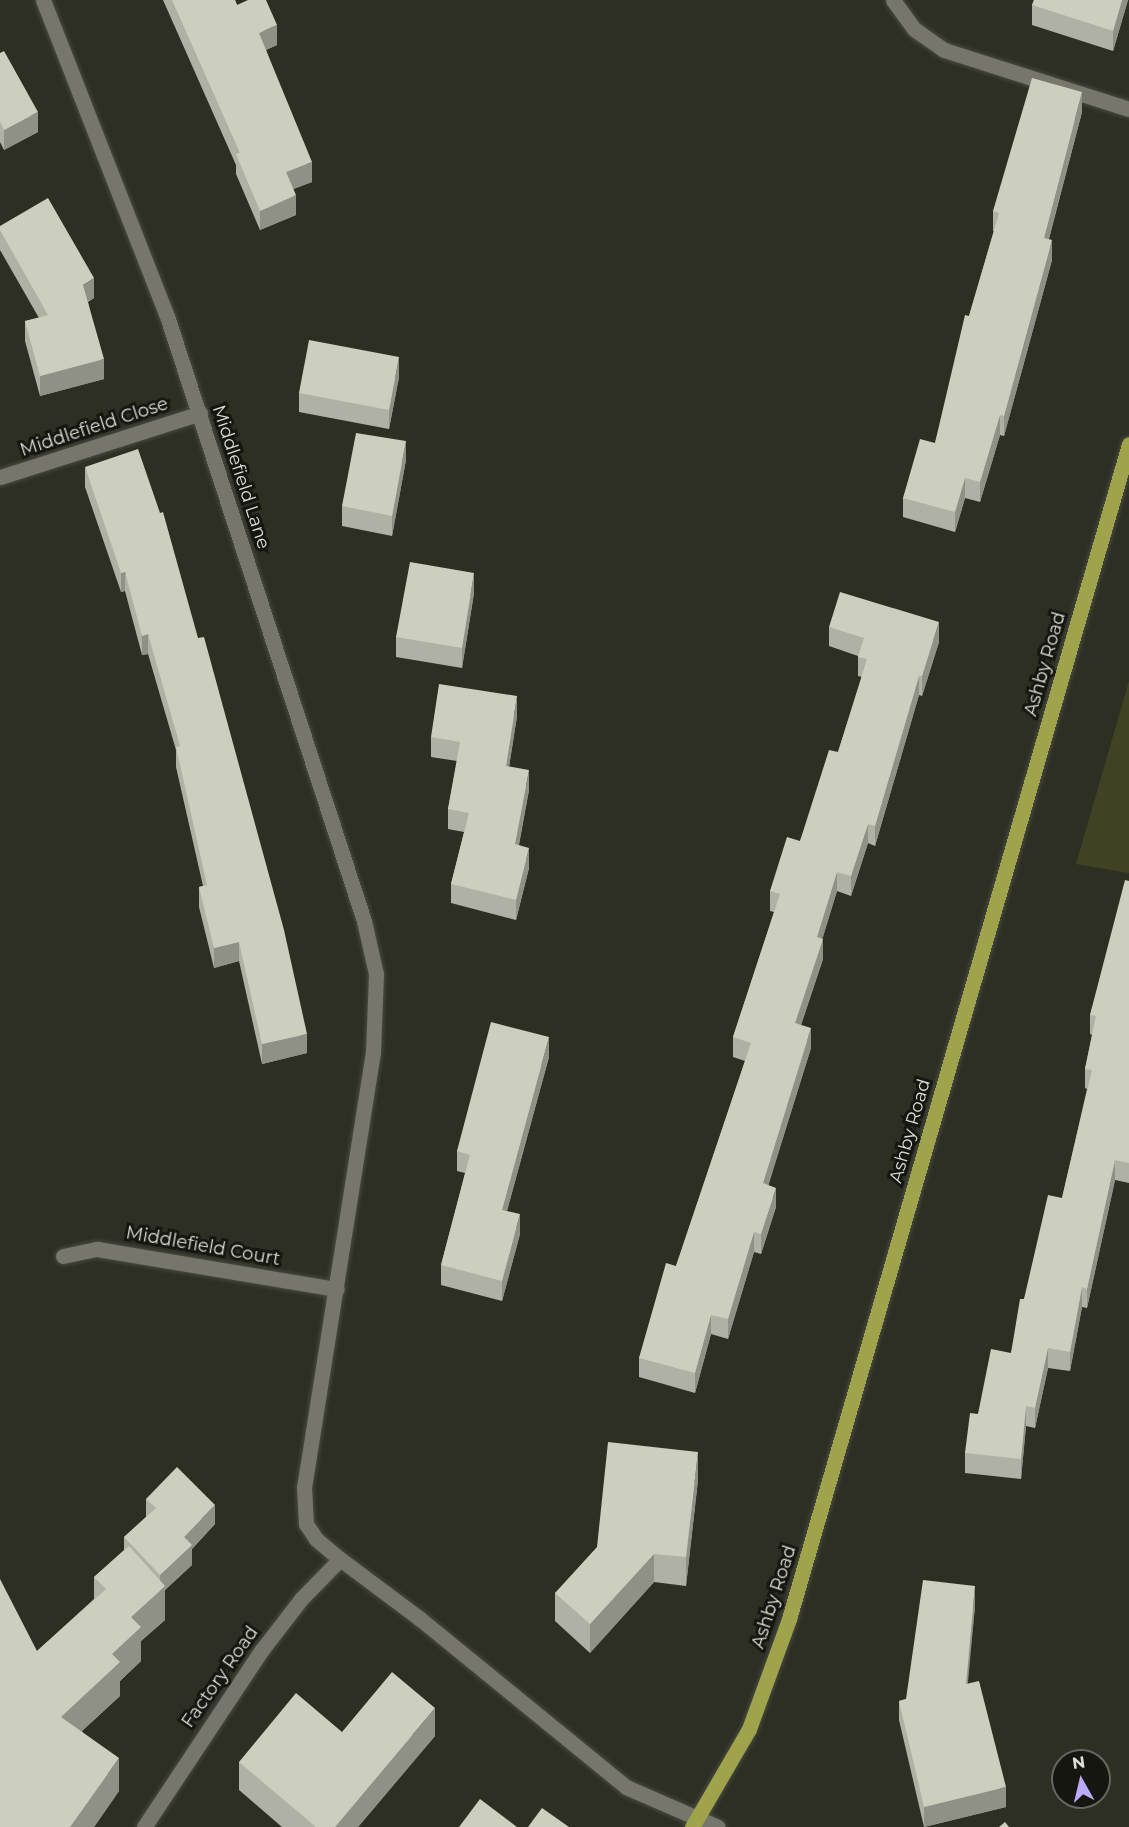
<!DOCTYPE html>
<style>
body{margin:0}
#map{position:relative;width:1129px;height:1827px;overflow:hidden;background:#2d2f23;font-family:Montserrat,sans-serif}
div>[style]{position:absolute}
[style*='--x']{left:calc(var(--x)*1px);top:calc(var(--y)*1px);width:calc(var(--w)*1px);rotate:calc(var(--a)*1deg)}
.green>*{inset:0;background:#404323}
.roads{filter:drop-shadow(0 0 2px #4a4b41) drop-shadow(0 0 2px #4a4b41)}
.minor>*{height:15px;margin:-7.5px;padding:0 7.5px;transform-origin:7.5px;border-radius:7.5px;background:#76776a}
.major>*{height:15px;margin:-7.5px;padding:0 7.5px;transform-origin:7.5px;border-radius:7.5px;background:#9ea34c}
.wall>*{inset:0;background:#afb1a4}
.shaded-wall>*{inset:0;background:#8f9086}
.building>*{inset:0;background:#cccebf}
span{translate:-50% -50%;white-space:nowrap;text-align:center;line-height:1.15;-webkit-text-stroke:6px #161611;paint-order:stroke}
.street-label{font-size:18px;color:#dedfd7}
.north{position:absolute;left:1051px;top:1749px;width:60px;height:60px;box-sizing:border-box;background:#161611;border:2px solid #666660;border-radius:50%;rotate:352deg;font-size:16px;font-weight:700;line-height:24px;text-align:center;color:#dedfd7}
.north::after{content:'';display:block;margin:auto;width:21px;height:27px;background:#baaaf7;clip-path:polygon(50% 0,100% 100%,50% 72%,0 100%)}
</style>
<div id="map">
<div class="green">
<div style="clip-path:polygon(1129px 681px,1129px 873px,1076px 864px)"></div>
</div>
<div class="roads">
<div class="minor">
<div style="--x:43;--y:0;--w:339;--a:68.6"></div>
<div style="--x:167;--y:316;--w:636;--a:71.96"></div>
<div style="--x:364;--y:921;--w:54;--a:77.2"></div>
<div style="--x:376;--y:974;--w:78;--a:92.2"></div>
<div style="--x:373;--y:1052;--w:440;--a:99"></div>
<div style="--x:304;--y:1487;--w:37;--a:87"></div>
<div style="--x:306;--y:1524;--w:18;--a:56"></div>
<div style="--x:316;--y:1539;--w:31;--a:40"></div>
<div style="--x:340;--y:1559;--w:99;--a:36.8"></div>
<div style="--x:419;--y:1618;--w:267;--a:39.2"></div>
<div style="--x:626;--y:1787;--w:100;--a:23.5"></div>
<div style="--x:893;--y:0;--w:36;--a:54"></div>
<div style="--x:914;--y:29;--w:37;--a:35"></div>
<div style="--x:944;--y:50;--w:194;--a:17.7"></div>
<div style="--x:0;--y:477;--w:210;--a:-17.7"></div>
<div style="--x:63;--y:1256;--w:35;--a:-12"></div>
<div style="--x:97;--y:1249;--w:243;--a:9.5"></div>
<div style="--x:144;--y:1827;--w:211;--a:-56.4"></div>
<div style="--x:261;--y:1651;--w:66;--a:-52.4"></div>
<div style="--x:301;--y:1599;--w:56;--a:-45.7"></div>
</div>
<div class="major">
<div style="--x:692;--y:1827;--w:113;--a:-59.8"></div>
<div style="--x:749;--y:1729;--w:117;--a:-70"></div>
<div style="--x:789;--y:1619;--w:1223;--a:-73.86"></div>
</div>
</div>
<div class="wall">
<div style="clip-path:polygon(163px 0,235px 0,237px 5px,277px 45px,266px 50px,312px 182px,293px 189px,296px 215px,260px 230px,236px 174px,236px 165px)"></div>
<div style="clip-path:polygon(1034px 0,1128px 0,1113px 51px,1032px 25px,1032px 5px)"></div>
<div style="clip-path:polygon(0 53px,38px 132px,4px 150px,0 142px)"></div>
<div style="clip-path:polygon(1082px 112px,1049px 239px,1052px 260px,1004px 436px,1000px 435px,980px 502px,965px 498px,955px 532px,903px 517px,903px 498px,935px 443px,969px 316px,994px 231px,993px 231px,993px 211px)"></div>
<div style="clip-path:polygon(0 226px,94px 298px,88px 302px,104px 379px,40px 396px,25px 341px,25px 321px,39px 318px,0 250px)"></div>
<div style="clip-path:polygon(399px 377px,389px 429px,299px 412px,299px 393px)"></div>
<div style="clip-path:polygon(406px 460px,392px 536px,342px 526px,342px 506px)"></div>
<div style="clip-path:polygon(85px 467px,307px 1053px,262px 1064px,239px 961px,214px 968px,199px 907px,199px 887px,203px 886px,176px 767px,176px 750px,148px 654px,142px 655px,125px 591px,121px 592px,85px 487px)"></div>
<div style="clip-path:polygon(474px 593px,462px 668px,396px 657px,396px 637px)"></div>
<div style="clip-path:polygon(829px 627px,939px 642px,922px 696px,919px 695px,875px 846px,868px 843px,851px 896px,837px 891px,822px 939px,823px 959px,801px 1025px,811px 1048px,768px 1185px,776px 1207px,761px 1254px,754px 1252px,728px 1339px,711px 1334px,695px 1393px,639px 1377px,639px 1358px,676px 1266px,745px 1061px,733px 1057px,733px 1037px,774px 912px,770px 911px,770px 891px,800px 841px,838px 752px,862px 677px,858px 676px,858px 656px,829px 646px)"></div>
<div style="clip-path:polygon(517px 716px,509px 767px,529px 790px,519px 845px,529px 868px,516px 920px,451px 903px,451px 884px,464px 832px,448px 829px,448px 809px,457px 761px,431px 757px,431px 737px)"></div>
<div style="clip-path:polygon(1129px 881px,1129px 1183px,1115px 1180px,1087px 1308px,1082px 1307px,1070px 1371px,1048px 1368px,1035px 1428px,1026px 1426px,1021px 1479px,965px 1473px,965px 1453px,978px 1414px,1011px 1353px,1024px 1299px,1062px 1198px,1087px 1089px,1085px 1088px,1085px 1069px,1092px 1035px,1090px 1034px,1090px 1015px)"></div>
<div style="clip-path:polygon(549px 1057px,507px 1211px,520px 1234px,502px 1301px,441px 1285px,441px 1265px,465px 1173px,457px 1171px,457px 1151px)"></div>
<div style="clip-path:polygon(698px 1480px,686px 1586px,654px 1582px,590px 1653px,555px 1621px,555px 1593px)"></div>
<div style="clip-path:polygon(146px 1499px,215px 1524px,192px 1549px,192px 1565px,165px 1590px,165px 1620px,141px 1641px,141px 1661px,120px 1681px,120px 1696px,82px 1731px,119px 1791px,94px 1827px,0 1827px,37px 1651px,94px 1599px,94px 1577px,124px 1550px,124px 1537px,146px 1517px)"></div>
<div style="clip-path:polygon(975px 1606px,967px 1684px,1006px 1807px,924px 1827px,899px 1720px,899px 1701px,906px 1699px)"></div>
<div style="clip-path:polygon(342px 1732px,435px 1736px,358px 1827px,282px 1827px,239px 1790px,239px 1762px)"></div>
</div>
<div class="shaded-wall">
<div style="clip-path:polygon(1122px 0,1128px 0,1113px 51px,1113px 31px)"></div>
<div style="clip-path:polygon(277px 25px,277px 45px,259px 53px,259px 33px)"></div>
<div style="clip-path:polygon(1082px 92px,1082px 112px,1044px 257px,1044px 238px)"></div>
<div style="clip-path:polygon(38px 112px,38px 132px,4px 150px,4px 130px)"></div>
<div style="clip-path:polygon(312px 162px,312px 182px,286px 192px,286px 172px)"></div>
<div style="clip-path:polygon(296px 195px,296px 215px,260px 230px,260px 211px)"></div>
<div style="clip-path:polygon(1052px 240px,1052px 260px,1004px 436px,1004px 416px)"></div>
<div style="clip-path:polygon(94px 278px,94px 298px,83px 304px,83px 285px)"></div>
<div style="clip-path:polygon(399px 357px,399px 377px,389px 429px,389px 410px)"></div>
<div style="clip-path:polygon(104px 359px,104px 379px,40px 396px,40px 376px)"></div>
<div style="clip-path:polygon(1000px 415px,1000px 435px,980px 502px,980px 482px)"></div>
<div style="clip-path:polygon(406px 441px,406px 460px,392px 536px,392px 516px)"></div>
<div style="clip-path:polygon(965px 478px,965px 498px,955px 532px,955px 512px)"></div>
<div style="clip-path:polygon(125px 572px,125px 591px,121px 592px,121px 573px)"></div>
<div style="clip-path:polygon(474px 573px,474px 593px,462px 668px,462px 648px)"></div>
<div style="clip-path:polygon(939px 622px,939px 642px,922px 696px,922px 676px)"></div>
<div style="clip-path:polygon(148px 634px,148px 654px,142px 655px,142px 636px)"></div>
<div style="clip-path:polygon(919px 676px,919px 695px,875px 846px,875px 826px)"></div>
<div style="clip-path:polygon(517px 696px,517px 716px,506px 786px,506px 766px)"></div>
<div style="clip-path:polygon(529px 770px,529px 790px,515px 864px,515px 844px)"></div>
<div style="clip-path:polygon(868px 824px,868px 843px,851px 896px,851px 876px)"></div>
<div style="clip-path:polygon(529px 848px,529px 868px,516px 920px,516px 900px)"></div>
<div style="clip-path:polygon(837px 872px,837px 891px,817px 957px,817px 937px)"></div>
<div style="clip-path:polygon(823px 939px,823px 959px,795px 1043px,795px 1023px)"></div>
<div style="clip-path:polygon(239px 942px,239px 961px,214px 968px,214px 948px)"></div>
<div style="clip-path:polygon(811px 1028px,811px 1048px,763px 1203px,763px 1183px)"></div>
<div style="clip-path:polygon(307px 1034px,307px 1053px,262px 1064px,262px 1044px)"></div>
<div style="clip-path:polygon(549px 1037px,549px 1057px,502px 1229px,502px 1210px)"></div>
<div style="clip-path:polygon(1115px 1160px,1115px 1180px,1087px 1308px,1087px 1289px)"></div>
<div style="clip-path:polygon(776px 1188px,776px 1207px,761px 1254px,761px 1234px)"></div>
<div style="clip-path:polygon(520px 1214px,520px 1234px,502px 1301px,502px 1281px)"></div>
<div style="clip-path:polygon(754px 1232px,754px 1252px,728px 1339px,728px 1319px)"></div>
<div style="clip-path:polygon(1082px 1287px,1082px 1307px,1070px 1371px,1070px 1352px)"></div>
<div style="clip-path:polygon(711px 1315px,711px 1334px,695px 1393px,695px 1373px)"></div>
<div style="clip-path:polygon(1048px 1348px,1048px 1368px,1035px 1428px,1035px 1408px)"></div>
<div style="clip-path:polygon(1026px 1406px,1026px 1426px,1021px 1479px,1021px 1459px)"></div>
<div style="clip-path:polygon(698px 1452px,698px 1480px,686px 1586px,686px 1557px)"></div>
<div style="clip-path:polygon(215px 1505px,215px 1524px,192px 1549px,192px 1565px,165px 1590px,165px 1620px,141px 1641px,141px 1661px,120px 1681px,120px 1696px,61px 1750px,61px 1717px,112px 1654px,131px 1617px,160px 1591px,160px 1575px,184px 1537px)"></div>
<div style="clip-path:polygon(654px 1554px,654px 1582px,590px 1653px,590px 1624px)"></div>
<div style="clip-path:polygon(975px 1586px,975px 1606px,966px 1704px,966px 1684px)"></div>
<div style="clip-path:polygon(435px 1708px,435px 1736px,358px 1827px,335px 1827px)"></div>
<div style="clip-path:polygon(119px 1758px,119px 1791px,94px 1827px,70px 1827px)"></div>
<div style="clip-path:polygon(1006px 1787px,1006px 1807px,924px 1827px,924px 1807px)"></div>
</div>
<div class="building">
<div style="clip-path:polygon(172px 0,235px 0,237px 5px,248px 0,266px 0,277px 25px,259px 33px,312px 162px,286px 172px,296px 195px,260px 211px,236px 154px,240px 153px)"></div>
<div style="clip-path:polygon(1034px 0,1122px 0,1113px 31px,1032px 5px)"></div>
<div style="clip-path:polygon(4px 51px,38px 112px,4px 130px,0 122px,0 53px)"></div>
<div style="clip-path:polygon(1032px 78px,1082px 92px,1044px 238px,1052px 240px,1004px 416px,1000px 415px,980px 482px,965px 478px,955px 512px,903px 498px,920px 439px,935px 443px,965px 315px,969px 316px,999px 213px,993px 211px)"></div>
<div style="clip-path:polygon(48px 198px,94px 278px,83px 285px,104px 359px,40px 376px,25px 321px,48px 315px,0 230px,0 226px)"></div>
<div style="clip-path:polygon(309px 340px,399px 357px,389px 410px,299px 393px)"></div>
<div style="clip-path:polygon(356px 433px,406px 441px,392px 516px,342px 506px)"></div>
<div style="clip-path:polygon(138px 449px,160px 513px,163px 512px,198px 638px,204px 637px,284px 930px,307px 1034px,262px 1044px,239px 942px,214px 948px,199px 887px,207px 885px,176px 747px,180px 746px,148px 634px,142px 636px,125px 572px,121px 573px,85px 467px)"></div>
<div style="clip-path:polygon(410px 562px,474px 573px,462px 648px,396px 637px)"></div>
<div style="clip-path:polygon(840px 592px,939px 622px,922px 676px,919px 676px,875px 826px,868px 824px,851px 876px,837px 872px,817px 937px,823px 939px,795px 1023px,811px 1028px,763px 1183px,776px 1188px,761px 1234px,754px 1232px,728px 1319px,711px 1315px,695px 1373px,639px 1358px,666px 1263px,676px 1266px,751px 1043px,733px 1037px,780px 894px,770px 891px,787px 837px,800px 841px,829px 750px,838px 752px,867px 659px,858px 657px,864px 638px,829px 627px)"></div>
<div style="clip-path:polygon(439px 684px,517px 696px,506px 766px,529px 770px,515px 844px,529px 848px,516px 900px,451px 884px,469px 813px,448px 809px,460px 742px,431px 737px)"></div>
<div style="clip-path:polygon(1125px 880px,1129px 881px,1129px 1163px,1115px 1160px,1087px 1289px,1082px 1287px,1070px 1352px,1048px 1348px,1035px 1408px,1026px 1406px,1021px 1459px,965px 1453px,970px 1413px,978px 1414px,991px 1349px,1011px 1353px,1020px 1299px,1024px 1299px,1048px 1195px,1062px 1198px,1092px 1070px,1085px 1069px,1096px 1016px,1090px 1015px)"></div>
<div style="clip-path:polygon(491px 1022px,549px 1037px,502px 1210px,520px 1214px,502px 1281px,441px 1265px,470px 1155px,457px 1151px)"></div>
<div style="clip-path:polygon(608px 1442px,698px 1452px,686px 1557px,654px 1554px,590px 1624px,555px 1593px,597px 1547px)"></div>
<div style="clip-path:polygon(177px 1467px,215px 1505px,184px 1537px,192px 1545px,160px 1575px,124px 1537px,156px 1508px,146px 1499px)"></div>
<div style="clip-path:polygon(129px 1546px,165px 1586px,131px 1617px,141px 1627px,112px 1654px,120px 1662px,61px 1717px,119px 1758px,70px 1827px,0 1827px,0 1579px,37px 1651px,106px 1589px,94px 1577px)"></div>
<div style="clip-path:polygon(923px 1580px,975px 1586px,966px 1684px,979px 1681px,1006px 1787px,924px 1807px,899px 1701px,906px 1699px)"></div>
<div style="clip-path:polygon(392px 1672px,435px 1708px,335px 1827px,316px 1827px,239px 1762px,296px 1693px,342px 1732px)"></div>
<div style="clip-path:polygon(480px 1799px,517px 1827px,459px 1827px)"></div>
<div style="clip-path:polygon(542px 1808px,569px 1827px,528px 1827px)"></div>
<div style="clip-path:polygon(1005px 1822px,1009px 1827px,999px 1827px)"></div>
</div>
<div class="street-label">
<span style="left:94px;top:427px;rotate:-18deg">Middlefield Close</span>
<span style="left:241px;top:477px;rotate:72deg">Middlefield Lane</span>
<span style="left:1045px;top:664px;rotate:-74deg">Ashby Road</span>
<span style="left:910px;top:1131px;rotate:-74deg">Ashby Road</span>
<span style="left:203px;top:1246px;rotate:10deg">Middlefield Court</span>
<span style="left:774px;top:1597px;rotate:-72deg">Ashby Road</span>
<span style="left:220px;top:1677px;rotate:-55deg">Factory Road</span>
</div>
<div class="north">N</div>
</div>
